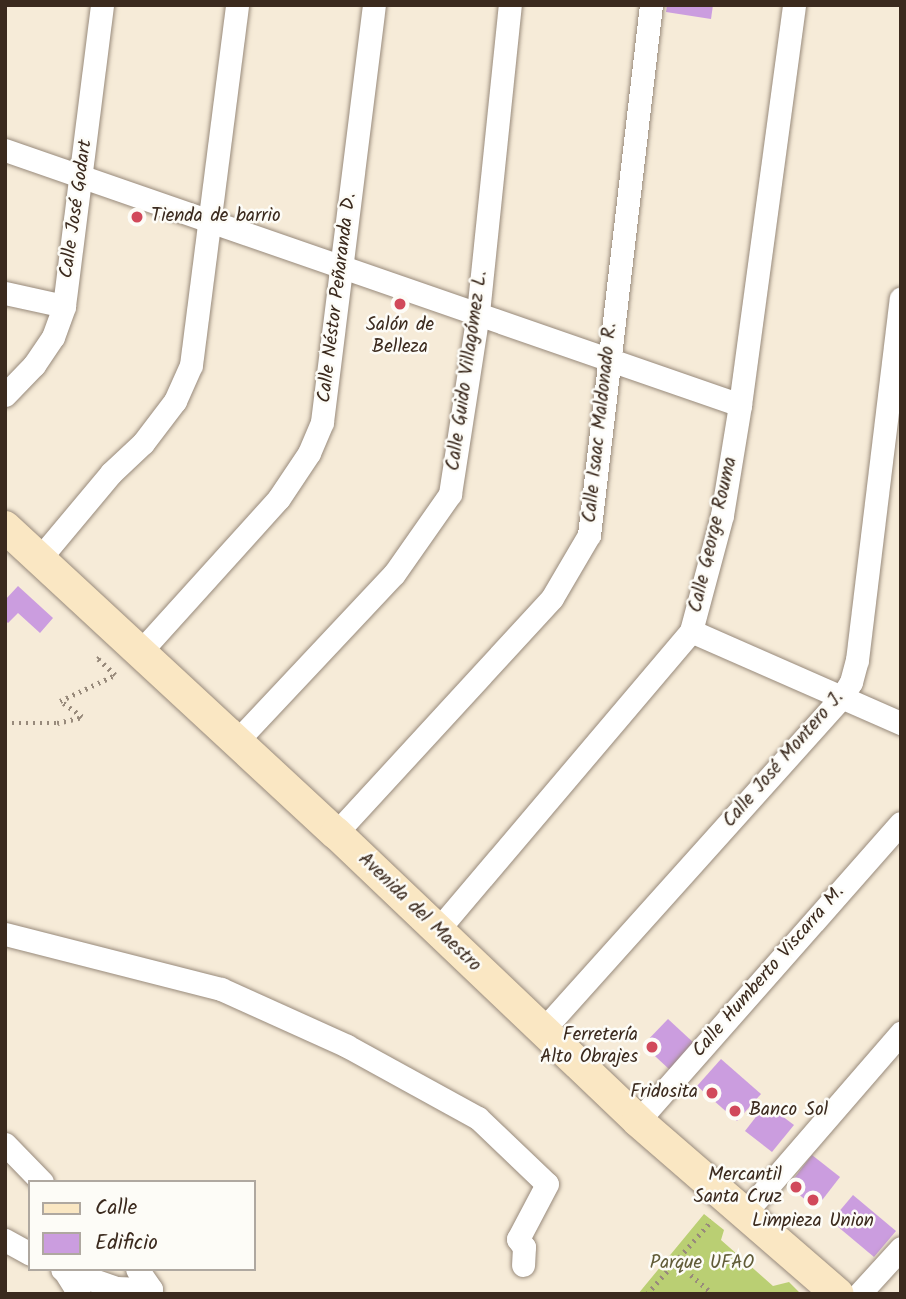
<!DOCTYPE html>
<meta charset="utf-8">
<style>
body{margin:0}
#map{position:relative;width:906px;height:1299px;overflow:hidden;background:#f6ebd8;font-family:Kalam,sans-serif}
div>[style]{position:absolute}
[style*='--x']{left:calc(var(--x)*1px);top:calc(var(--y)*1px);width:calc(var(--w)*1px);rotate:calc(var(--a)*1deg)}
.green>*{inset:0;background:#bacf73}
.building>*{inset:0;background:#cb9ddf}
.path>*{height:4.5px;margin-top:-2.25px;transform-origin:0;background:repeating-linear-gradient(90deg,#988a7b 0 2px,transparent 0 7px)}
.roads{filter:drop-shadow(0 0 2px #988a7b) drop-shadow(0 0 2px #988a7b)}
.minor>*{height:23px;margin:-11.5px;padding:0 11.5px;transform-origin:11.5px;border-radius:11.5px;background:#fff}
.secondary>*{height:32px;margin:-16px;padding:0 16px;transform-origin:16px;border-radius:16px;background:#fae7c3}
.dots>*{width:19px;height:19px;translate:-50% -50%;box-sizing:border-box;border:4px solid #fdfcf7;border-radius:50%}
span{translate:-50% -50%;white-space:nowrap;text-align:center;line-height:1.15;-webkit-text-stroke:5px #fdfcf7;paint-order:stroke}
.street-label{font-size:19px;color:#3b2a1e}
.poi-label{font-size:19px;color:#3b2a1e}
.left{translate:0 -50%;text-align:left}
.right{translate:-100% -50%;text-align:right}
.park-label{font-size:19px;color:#615c38}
.frame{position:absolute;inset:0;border:7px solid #3b2a1e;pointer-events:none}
.legend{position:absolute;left:28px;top:1180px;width:228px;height:91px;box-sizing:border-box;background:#fdfcf7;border:2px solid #afa8a0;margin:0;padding:9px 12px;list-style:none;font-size:21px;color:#3b2a1e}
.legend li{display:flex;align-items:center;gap:14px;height:35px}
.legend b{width:35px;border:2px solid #afa8a0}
</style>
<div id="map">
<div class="green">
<div style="clip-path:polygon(704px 1214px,724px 1230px,721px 1240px,773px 1286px,789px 1282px,801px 1294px,638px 1294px)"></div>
</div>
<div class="building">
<div style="clip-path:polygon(667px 5px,713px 5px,711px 19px,666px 12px)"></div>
<div style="clip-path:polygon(18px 586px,53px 618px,40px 633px,18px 613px,8px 623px,5px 620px,5px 600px)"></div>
<div style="clip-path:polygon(668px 1019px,695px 1044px,670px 1070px,643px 1045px)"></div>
<div style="clip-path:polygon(721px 1059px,761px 1094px,737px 1121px,697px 1086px)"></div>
<div style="clip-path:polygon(766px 1104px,794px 1125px,772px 1152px,745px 1131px)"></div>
<div style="clip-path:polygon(812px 1155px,840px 1177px,816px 1208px,788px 1186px)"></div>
<div style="clip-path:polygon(853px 1195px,896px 1231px,874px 1257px,831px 1221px)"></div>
</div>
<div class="path">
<div style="--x:5;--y:723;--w:52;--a:0"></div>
<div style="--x:57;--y:723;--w:26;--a:-13"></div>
<div style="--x:82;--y:717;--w:27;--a:-144"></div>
<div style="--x:60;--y:701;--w:61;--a:-25.3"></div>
<div style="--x:115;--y:675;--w:23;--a:-137"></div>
<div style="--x:98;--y:659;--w:6;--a:-51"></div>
<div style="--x:691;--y:1275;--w:29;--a:41"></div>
<div style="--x:647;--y:1294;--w:98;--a:-48.7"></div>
</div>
<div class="roads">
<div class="minor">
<div style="--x:5;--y:150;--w:778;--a:19.13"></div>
<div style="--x:5;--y:293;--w:60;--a:12.4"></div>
<div style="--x:5;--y:395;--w:42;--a:-46"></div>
<div style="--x:34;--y:365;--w:34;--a:-56"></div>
<div style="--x:53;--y:337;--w:33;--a:-70"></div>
<div style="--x:64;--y:306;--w:303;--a:-82.8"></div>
<div style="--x:40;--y:558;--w:111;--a:-50.1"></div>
<div style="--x:111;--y:473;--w:44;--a:-43.2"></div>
<div style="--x:143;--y:443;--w:53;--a:-52.7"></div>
<div style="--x:175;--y:401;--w:39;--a:-66"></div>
<div style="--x:191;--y:365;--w:363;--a:-82.7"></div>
<div style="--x:691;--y:631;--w:229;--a:23.7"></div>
<div style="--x:140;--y:652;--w:207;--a:-47.9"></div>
<div style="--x:279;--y:498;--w:54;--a:-56.3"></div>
<div style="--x:309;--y:453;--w:34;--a:-67"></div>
<div style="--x:322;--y:422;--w:420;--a:-82.9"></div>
<div style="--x:236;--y:742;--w:231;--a:-46.8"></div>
<div style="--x:394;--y:574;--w:98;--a:-55"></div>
<div style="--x:450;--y:494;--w:183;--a:-81.2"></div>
<div style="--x:478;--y:313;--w:310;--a:-84.1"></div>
<div style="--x:336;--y:833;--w:319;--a:-47.4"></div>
<div style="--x:552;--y:598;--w:73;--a:-59.6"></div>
<div style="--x:589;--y:535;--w:534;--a:-83.33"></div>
<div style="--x:436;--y:932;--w:394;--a:-49.7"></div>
<div style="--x:691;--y:631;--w:120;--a:-75"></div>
<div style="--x:722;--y:515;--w:111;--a:-80.7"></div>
<div style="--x:740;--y:405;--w:404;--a:-82.3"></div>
<div style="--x:5;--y:934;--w:223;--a:14.3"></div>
<div style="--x:221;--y:989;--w:138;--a:24.3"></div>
<div style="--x:347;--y:1046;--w:149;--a:28.8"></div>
<div style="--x:478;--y:1118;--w:95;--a:43.7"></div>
<div style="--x:547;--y:1184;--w:62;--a:117.8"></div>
<div style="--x:518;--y:1239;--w:10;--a:53"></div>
<div style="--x:524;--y:1247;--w:18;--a:93"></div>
<div style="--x:543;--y:1030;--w:446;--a:-48.1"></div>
<div style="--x:841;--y:698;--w:19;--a:-58"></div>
<div style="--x:851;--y:682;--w:23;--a:-75"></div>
<div style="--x:857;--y:660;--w:364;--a:-83.1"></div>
<div style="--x:638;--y:1121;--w:397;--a:-48.6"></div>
<div style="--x:5;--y:1144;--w:53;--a:45.8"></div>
<div style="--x:744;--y:1214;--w:240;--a:-49.1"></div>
<div style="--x:5;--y:1240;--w:29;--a:29"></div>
<div style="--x:62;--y:1269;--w:57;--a:19.4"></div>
<div style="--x:116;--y:1288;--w:35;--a:2"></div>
<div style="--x:151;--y:1289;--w:24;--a:-125"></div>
<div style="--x:64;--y:1270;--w:28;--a:58"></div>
<div style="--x:859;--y:1294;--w:62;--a:-47.6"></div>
</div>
<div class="secondary">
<div style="--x:5;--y:527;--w:451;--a:42.8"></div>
<div style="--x:336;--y:833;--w:417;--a:43.6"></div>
<div style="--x:638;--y:1121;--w:264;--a:40.9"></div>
</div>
</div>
<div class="dots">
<div style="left:137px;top:217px;background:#d1495b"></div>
<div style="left:400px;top:304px;background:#d1495b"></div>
<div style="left:652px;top:1047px;background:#d1495b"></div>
<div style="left:712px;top:1093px;background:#d1495b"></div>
<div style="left:735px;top:1111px;background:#d1495b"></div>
<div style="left:796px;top:1187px;background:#d1495b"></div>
<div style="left:813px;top:1200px;background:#d1495b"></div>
</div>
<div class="street-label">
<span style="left:77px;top:209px;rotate:-82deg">Calle José Godart</span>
<span style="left:338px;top:298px;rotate:-83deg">Calle Néstor Peñaranda D.</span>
<span style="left:468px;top:371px;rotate:-82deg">Calle Guido Villagómez L.</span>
<span style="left:601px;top:423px;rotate:-84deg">Calle Isaac Maldonado R.</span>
<span style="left:714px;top:535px;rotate:-77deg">Calle George Rouma</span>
<span style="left:784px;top:760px;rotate:-49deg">Calle José Montero J.</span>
<span style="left:419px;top:913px;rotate:44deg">Avenida del Maestro</span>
<span style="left:769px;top:972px;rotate:-49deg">Calle Humberto Viscarra M.</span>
</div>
<div class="poi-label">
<span class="left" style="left:151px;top:217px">Tienda de barrio</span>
<span style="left:400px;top:337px">Salón de<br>Belleza</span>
<span class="right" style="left:638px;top:1047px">Ferretería<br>Alto Obrajes</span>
<span class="right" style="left:698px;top:1093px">Fridosita</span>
<span class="left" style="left:749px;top:1111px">Banco Sol</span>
<span class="right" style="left:782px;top:1187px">Mercantil<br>Santa Cruz</span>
<span style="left:813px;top:1222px">Limpieza Union</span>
</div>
<div class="park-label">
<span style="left:702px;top:1264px">Parque UFAO</span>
</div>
<div class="frame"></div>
<ul class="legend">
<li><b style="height:9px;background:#fae7c3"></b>Calle</li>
<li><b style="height:19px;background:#cb9ddf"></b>Edificio</li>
</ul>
</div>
